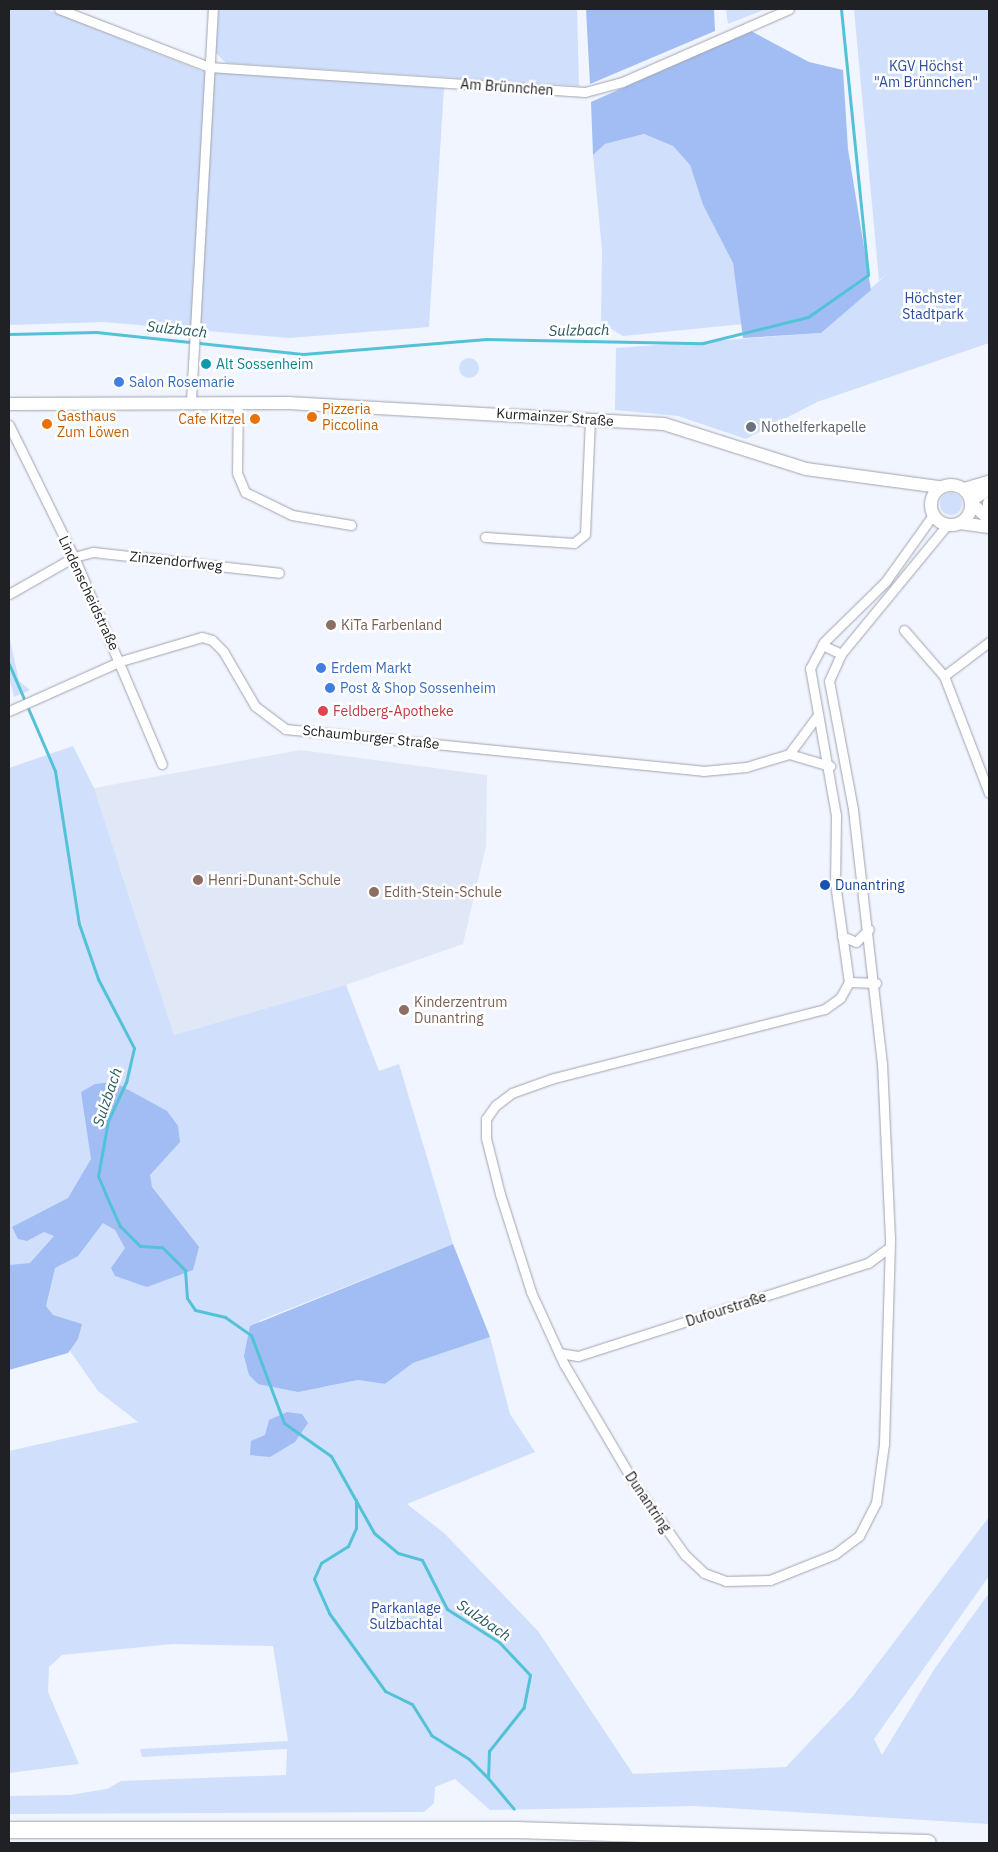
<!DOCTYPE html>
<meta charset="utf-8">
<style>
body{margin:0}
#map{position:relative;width:998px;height:1852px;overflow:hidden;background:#f1f5ff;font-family:"IBM Plex Sans",sans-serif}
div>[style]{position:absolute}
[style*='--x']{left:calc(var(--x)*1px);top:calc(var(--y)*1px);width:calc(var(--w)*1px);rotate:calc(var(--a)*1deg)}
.built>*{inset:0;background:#e0e8f8}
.green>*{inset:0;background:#d0dffc}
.round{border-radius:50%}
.forest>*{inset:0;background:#a2bdf3}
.stream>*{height:3px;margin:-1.5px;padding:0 1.5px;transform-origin:1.5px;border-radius:1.5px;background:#53c2d7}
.roads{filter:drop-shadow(0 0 1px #9fa3ac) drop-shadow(0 0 1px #9fa3ac)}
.street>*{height:9px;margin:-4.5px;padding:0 4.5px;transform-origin:4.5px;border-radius:4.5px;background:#fff}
.secondary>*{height:12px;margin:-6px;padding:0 6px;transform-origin:6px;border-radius:6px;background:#fff}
.secondary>.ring{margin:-6px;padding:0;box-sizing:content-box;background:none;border:12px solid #fff;border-radius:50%}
.highway>*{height:16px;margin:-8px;padding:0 8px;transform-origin:8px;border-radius:8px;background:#fff}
.dots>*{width:14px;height:14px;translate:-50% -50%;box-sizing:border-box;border:2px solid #fff;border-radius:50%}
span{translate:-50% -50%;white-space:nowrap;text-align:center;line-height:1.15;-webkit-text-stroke:5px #fff;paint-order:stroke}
.park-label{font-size:14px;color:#2b4d9b}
.street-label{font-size:14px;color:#202125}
.culture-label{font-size:14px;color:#0d838f}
.left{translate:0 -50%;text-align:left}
.shop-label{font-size:14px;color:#366cbe}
.food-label{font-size:14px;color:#c56008}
.right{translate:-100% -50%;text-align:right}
.worship-label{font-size:14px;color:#5b616d}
.education-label{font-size:14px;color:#785e54}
.health-label{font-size:14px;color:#be3a42}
.transit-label{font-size:14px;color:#164399}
.water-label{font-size:15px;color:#285861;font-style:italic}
.frame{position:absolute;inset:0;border:10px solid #202125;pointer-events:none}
</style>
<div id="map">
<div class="built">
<div style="clip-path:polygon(300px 750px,487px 775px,486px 846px,463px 944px,346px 985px,174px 1035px,94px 788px)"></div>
</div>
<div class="green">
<div style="clip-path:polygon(9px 9px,46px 9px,202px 71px,444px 88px,429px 327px,289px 338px,104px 322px,9px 325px)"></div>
<div style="clip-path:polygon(219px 9px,577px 9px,579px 86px,226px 63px,215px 52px)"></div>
<div style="clip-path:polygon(726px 9px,766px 9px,728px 24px)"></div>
<div style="clip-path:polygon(854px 9px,989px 9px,989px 343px,817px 402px,746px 439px,678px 416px,615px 410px,616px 348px,821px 333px,887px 274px,879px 280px)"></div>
<div style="clip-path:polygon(644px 134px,673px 146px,690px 165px,703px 205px,733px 263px,743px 324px,623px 336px,601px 323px,602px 250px,593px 155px,605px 144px)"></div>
<div class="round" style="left:459px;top:358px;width:20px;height:20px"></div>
<div class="round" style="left:940px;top:493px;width:22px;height:22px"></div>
<div style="clip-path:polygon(9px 635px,19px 681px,30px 690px,14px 697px,9px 677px)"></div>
<div style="clip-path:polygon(73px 746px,94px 788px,174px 1035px,346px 985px,379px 1071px,399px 1064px,453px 1244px,259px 1321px,324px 1387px,358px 1380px,385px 1384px,413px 1363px,490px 1337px,510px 1414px,535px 1452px,407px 1504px,444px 1533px,538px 1631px,633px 1774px,786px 1767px,853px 1696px,989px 1517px,989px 1576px,874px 1739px,882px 1755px,935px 1668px,989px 1593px,989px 1824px,695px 1806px,490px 1810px,455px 1779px,435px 1787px,434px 1803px,424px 1812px,9px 1814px,9px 1796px,70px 1795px,107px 1789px,121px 1781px,286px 1775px,287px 1749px,142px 1757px,140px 1749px,288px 1741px,273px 1646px,173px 1644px,62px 1655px,49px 1667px,48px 1692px,79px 1764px,9px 1773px,9px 1451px,138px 1422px,98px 1391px,9px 1264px,9px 768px)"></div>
</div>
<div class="forest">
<div style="clip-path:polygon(586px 9px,714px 9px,715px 31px,590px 84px)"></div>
<div style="clip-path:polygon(751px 31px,809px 62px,843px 70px,848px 149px,871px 290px,821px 333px,743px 338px,733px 263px,703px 205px,690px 165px,673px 146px,644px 134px,605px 144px,593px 155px,591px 102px)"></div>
<div style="clip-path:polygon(114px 1082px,167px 1111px,178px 1126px,180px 1142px,150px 1175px,152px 1187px,199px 1247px,193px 1270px,147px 1287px,115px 1276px,111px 1268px,125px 1248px,115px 1230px,103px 1223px,78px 1256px,55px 1268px,46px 1306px,53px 1315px,82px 1324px,78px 1339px,68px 1353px,9px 1370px,9px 1265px,30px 1263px,54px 1236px,44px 1232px,27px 1241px,18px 1239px,12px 1227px,68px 1198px,91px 1159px,81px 1092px,95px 1084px)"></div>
<div style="clip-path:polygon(453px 1244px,490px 1337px,413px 1363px,385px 1384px,358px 1380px,298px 1392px,258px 1384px,249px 1375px,244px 1356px,250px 1326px)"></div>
<div style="clip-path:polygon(287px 1412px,302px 1414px,308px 1423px,295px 1442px,270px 1457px,250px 1455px,251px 1441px,265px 1435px,269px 1420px)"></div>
</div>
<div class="stream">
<div style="--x:9;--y:334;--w:87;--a:-1.3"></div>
<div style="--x:96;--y:332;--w:208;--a:6.1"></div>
<div style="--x:303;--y:354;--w:184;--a:-4.7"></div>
<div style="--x:486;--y:339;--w:217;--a:1.1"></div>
<div style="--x:703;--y:343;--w:108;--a:-13.9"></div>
<div style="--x:808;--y:317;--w:73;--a:-35"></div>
<div style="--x:868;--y:275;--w:267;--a:-95.8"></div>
<div style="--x:9;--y:664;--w:116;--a:66.7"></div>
<div style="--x:55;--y:771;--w:155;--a:81.1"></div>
<div style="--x:79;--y:924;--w:58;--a:70.9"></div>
<div style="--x:98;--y:979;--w:78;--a:62.4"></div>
<div style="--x:134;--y:1048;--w:35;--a:103"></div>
<div style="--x:126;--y:1082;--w:43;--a:114.8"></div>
<div style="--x:108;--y:1121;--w:56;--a:100.3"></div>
<div style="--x:98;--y:1176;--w:33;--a:67"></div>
<div style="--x:111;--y:1206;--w:22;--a:66"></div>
<div style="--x:120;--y:1226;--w:28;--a:45"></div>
<div style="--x:140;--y:1246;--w:22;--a:3"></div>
<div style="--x:162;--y:1247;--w:33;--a:45"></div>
<div style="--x:185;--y:1270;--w:28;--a:86"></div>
<div style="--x:187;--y:1298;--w:14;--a:56"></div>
<div style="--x:195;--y:1310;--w:31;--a:13"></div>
<div style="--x:225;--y:1317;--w:32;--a:35"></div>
<div style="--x:251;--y:1335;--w:94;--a:69.4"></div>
<div style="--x:284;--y:1423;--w:57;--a:35.1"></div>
<div style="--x:331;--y:1456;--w:88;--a:60.8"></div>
<div style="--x:374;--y:1533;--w:31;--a:40"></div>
<div style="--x:398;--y:1553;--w:25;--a:16"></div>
<div style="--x:422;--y:1560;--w:55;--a:63"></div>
<div style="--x:447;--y:1609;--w:62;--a:32.4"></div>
<div style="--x:499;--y:1642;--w:45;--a:46.8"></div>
<div style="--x:530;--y:1675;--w:33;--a:101"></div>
<div style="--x:524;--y:1707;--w:56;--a:128.5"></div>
<div style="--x:489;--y:1751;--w:27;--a:92"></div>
<div style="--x:488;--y:1778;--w:40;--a:50"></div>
<div style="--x:356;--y:1500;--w:28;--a:90"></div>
<div style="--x:356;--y:1528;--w:20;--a:114"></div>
<div style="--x:348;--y:1546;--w:32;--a:148"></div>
<div style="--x:321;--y:1563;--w:17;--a:114"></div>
<div style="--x:314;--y:1579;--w:37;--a:66"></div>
<div style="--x:329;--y:1613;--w:96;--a:54.3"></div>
<div style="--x:385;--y:1691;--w:30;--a:26"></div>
<div style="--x:412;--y:1704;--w:36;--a:58"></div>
<div style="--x:431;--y:1735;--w:45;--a:32.3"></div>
<div style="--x:469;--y:1759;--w:25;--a:45"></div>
</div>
<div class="roads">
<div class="street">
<div style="--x:59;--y:9;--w:161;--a:21.1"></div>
<div style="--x:209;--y:67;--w:377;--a:3.8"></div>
<div style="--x:585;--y:92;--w:38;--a:-15"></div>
<div style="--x:622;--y:82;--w:182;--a:-23.6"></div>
<div style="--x:191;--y:401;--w:393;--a:-86.8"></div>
<div style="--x:238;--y:402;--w:71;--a:90.8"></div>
<div style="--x:237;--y:473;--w:21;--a:67"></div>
<div style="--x:245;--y:492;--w:52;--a:26.1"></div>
<div style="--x:292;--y:515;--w:60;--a:9.6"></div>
<div style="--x:9;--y:425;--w:147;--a:63.8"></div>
<div style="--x:74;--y:557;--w:225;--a:67"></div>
<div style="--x:933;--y:515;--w:81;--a:125.5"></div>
<div style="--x:886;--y:581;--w:87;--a:135.5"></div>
<div style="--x:824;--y:642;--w:30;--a:118"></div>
<div style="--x:810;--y:668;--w:149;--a:80"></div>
<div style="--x:836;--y:815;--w:68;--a:90.8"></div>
<div style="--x:835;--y:883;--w:100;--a:82"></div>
<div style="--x:849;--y:982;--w:18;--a:119"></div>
<div style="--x:840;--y:998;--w:19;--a:144"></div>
<div style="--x:825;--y:1009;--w:283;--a:165.7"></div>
<div style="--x:551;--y:1079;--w:41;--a:160.3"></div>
<div style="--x:512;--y:1093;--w:21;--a:143"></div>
<div style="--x:495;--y:1106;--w:16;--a:125"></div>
<div style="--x:486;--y:1119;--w:19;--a:90"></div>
<div style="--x:486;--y:1138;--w:58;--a:76"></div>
<div style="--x:500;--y:1194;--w:103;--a:72.4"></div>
<div style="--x:531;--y:1292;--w:79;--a:65.4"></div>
<div style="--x:564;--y:1364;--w:138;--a:59.5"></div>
<div style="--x:634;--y:1483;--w:88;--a:54.7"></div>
<div style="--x:685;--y:1555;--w:26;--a:43"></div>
<div style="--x:704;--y:1573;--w:23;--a:20"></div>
<div style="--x:726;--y:1581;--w:44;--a:-1.3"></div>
<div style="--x:770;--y:1580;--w:70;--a:-21.8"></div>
<div style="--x:835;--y:1554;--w:30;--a:-37"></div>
<div style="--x:859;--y:1536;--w:37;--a:-63"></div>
<div style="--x:876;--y:1503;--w:60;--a:-82.3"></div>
<div style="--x:884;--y:1444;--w:205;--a:-88.3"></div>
<div style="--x:890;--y:1239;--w:175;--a:-92.6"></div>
<div style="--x:882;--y:1064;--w:257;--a:-96.5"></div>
<div style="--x:853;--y:809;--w:130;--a:-100.6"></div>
<div style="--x:829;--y:681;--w:30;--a:-66"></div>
<div style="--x:841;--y:654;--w:167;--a:-50.6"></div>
<div style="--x:485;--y:537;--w:89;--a:3.9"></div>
<div style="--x:574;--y:543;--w:14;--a:-39"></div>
<div style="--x:585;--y:534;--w:116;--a:-87.5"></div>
<div style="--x:9;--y:594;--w:75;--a:-29.6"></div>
<div style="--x:74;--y:557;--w:20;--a:-15"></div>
<div style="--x:93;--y:552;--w:187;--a:6.4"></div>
<div style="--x:904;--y:630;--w:61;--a:49"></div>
<div style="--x:989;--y:642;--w:56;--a:142.9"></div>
<div style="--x:944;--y:676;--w:125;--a:69"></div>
<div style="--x:822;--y:645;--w:21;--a:25"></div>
<div style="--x:9;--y:711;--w:123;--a:-24.1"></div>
<div style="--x:121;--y:661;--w:84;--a:-16.5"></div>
<div style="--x:202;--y:637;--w:10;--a:17"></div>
<div style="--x:212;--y:640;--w:16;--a:45"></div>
<div style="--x:223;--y:651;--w:64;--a:59.8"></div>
<div style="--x:255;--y:706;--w:38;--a:37"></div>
<div style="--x:285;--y:729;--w:420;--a:5.7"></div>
<div style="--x:703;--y:771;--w:43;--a:-5.3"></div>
<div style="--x:746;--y:767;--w:45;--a:-16.8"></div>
<div style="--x:789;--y:754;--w:43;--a:16.3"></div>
<div style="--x:789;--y:754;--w:49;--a:-53.4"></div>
<div style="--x:842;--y:936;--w:15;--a:23"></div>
<div style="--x:856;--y:942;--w:18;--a:-45"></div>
<div style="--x:849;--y:982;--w:27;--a:2"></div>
<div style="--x:559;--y:1353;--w:19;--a:9"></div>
<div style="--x:578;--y:1356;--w:305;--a:-17.8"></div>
<div style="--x:868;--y:1263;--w:26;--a:-36"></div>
</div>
<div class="secondary">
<div style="--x:9;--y:404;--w:279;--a:-0.2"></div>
<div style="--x:288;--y:403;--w:377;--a:3.2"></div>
<div style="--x:664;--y:424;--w:149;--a:17.6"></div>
<div style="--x:806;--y:469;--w:135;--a:7.7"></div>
<div class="ring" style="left:931px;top:485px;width:28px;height:28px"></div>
<div style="--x:964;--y:489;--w:26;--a:-16"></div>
<div style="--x:971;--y:500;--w:21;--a:-31"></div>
<div style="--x:972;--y:504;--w:23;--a:41"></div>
<div style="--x:989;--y:519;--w:16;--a:-90"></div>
<div style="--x:960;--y:523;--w:29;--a:8"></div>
</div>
<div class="highway">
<div style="--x:9;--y:1830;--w:507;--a:0"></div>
<div style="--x:516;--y:1830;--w:412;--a:1.8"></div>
</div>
</div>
<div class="dots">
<div style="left:206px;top:364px;background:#0f9aa8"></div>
<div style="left:119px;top:382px;background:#3f7fe0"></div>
<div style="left:312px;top:417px;background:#e8710a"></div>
<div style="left:255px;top:419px;background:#e8710a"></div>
<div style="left:47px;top:424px;background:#e8710a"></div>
<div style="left:751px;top:427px;background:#6b7280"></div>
<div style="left:331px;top:625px;background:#8d6e63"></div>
<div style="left:321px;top:668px;background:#3f7fe0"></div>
<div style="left:330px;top:688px;background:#3f7fe0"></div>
<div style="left:323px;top:711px;background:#e0444e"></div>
<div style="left:198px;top:880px;background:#8d6e63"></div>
<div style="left:825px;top:885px;background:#1a4fb4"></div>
<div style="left:374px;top:892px;background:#8d6e63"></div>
<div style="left:404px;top:1010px;background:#8d6e63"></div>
</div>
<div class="park-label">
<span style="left:926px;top:74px">KGV Höchst<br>"Am Brünnchen"</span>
<span style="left:933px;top:306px">Höchster<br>Stadtpark</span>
<span style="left:406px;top:1616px">Parkanlage<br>Sulzbachtal</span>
</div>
<div class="street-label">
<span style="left:507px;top:87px;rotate:4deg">Am Brünnchen</span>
<span style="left:555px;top:417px;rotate:4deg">Kurmainzer Straße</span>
<span style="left:176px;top:561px;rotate:6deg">Zinzendorfweg</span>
<span style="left:89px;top:593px;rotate:65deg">Lindenscheidstraße</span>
<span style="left:371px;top:737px;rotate:6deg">Schaumburger Straße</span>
<span style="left:726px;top:1309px;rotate:-18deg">Dufourstraße</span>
<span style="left:648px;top:1502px;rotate:56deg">Dunantring</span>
</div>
<div class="culture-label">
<span class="left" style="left:216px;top:364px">Alt Sossenheim</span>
</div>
<div class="shop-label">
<span class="left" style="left:129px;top:382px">Salon Rosemarie</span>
<span class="left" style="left:331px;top:668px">Erdem Markt</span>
<span class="left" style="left:340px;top:688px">Post &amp; Shop Sossenheim</span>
</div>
<div class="food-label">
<span class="left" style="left:322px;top:417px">Pizzeria<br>Piccolina</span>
<span class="left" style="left:57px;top:424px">Gasthaus<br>Zum Löwen</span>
<span class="right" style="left:245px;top:419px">Cafe Kitzel</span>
</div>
<div class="worship-label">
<span class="left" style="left:761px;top:427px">Nothelferkapelle</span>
</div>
<div class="education-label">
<span class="left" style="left:341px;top:625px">KiTa Farbenland</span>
<span class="left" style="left:208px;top:880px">Henri-Dunant-Schule</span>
<span class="left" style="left:384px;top:892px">Edith-Stein-Schule</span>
<span class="left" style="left:414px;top:1010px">Kinderzentrum<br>Dunantring</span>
</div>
<div class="health-label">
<span class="left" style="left:333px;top:711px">Feldberg-Apotheke</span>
</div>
<div class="transit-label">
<span class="left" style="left:835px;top:885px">Dunantring</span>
</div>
<div class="water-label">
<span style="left:177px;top:329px;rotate:6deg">Sulzbach</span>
<span style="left:579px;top:330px;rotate:-1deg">Sulzbach</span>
<span style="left:107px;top:1097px;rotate:-71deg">Sulzbach</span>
<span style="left:484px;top:1620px;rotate:34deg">Sulzbach</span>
</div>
<div class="frame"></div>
</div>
